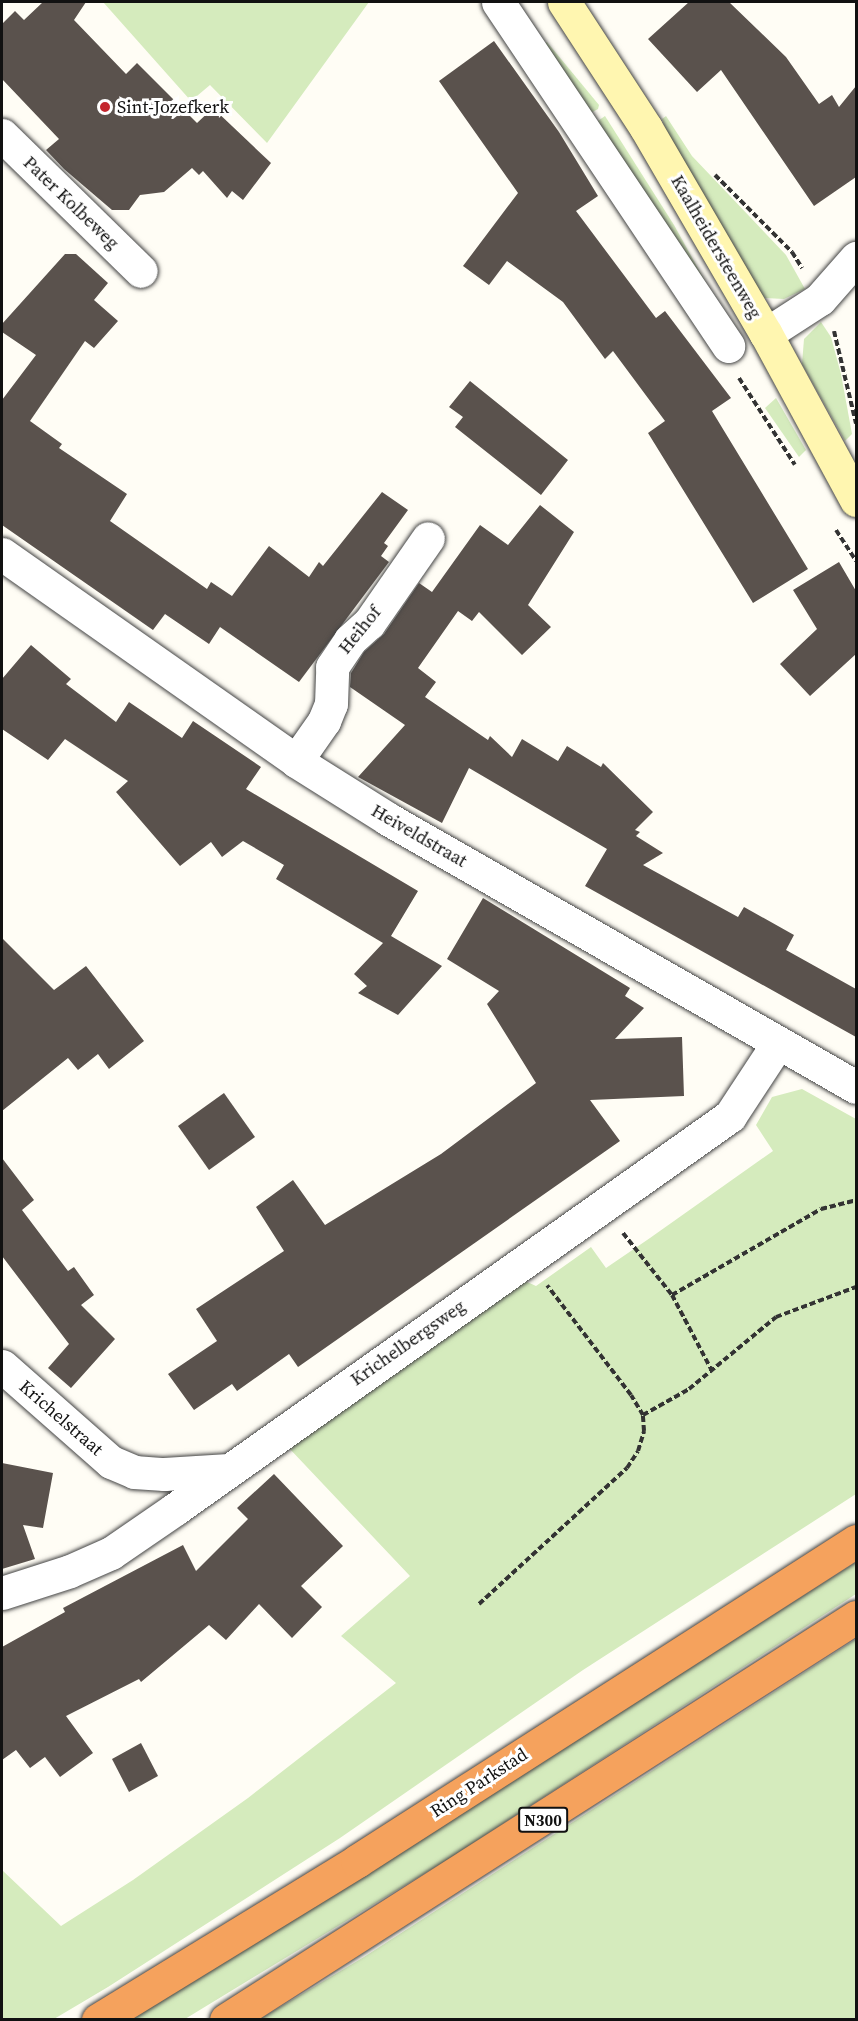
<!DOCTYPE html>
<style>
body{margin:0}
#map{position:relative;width:858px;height:2021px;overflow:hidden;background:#fffdf5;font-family:"Source Serif 4",serif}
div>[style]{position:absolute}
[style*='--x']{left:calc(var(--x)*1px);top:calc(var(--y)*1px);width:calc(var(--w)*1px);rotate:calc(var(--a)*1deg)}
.green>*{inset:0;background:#d5ebbd}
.building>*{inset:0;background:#5a524d}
.path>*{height:4px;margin-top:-2px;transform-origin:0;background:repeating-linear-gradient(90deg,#333 0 6px,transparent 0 9px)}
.roads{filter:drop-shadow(0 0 2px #444) drop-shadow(0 0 2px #444)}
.street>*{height:33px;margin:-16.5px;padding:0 16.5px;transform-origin:16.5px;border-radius:16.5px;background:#fff}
.secondary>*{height:33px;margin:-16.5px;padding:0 16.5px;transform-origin:16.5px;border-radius:16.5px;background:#fff6b0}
.highway>*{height:33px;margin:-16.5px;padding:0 16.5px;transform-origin:16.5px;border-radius:16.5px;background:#f5a25d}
.dots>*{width:16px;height:16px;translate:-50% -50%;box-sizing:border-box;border:3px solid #fff;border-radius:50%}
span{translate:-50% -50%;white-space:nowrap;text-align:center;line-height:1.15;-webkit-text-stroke:6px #fff;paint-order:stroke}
.shield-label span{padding:2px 4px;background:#fff;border:2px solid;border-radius:4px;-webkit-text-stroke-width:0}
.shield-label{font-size:16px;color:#111;font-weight:700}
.poi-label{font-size:18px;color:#111}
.left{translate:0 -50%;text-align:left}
.street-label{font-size:18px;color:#111}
.frame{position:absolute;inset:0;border:3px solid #111;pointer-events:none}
</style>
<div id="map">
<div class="green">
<div style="clip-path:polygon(103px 2px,369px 2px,267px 143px,210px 85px,191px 101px)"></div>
<div style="clip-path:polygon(547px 42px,599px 105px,598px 109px,589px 114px,542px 45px)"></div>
<div style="clip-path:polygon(605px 116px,674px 225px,710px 290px,595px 123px)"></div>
<div style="clip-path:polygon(666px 116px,692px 156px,786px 255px,805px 289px,784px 299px,765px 298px,760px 293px,671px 145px,662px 119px)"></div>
<div style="clip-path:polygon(821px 322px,831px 337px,841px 374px,852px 434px,845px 441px,802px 364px,804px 339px)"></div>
<div style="clip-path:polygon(776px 398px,806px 450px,799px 457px,765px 408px)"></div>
<div style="clip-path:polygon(802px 1089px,856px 1119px,856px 1494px,583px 1670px,340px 1838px,108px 1987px,54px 2019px,2px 2019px,2px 1870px,61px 1926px,133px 1880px,248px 1798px,396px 1683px,341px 1636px,410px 1576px,288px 1447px,525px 1281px,536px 1286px,591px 1247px,606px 1268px,650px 1238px,773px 1151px,756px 1125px,772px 1097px)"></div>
<div style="clip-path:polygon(856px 1562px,856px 1594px,450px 1858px,185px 2019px,130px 2020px,482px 1801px)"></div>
<div style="clip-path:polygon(856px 1639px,856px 2019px,260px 2019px,364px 1957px)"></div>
</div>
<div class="building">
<div style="clip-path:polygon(43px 2px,86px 2px,74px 20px,126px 74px,137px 63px,197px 123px,213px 108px,271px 163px,243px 200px,232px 191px,227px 198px,203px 171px,199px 175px,192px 168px,164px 192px,140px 195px,129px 210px,112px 210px,64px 169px,46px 150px,59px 139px,2px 79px,2px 24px,15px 11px,24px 20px)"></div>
<div style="clip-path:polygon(689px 2px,729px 2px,786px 57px,819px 104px,832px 95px,839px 107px,856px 86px,856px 177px,814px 206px,721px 70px,697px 92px,648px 39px)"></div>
<div style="clip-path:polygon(494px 41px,559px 132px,598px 196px,576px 211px,656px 318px,665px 311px,731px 398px,712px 411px,808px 569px,753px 603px,648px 433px,665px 421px,613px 351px,605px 359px,563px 302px,507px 261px,489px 285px,463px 266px,518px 193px,439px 81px)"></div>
<div style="clip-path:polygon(65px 254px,76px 254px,108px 283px,94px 300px,118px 321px,94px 348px,85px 341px,30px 421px,62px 444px,59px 448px,127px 494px,110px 521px,207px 589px,211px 582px,232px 596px,269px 546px,309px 577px,319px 562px,323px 566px,382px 492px,408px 510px,384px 543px,388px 546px,381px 556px,389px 562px,299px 682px,220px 627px,209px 644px,165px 614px,153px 630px,2px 525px,2px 400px,36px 355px,2px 332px,2px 324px)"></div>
<div style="clip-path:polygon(470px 381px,568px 460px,541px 495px,455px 427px,463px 417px,449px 407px)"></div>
<div style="clip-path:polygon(540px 505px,574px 532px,528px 605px,551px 627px,522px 655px,479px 612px,472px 621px,458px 611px,418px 668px,436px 682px,425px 697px,488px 740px,490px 736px,512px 757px,522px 739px,558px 761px,567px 746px,601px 767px,603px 763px,653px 812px,635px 830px,640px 832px,636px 836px,663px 853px,643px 865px,738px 917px,744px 907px,794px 935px,786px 950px,856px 989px,856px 1037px,585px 886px,607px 849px,469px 768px,442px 823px,358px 777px,405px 725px,350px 687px,351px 673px,364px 652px,384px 634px,419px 583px,432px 592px,480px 525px,508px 545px)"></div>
<div style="clip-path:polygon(839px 562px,856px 591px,856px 654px,810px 696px,780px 664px,817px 629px,793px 590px)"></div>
<div style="clip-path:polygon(31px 645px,71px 679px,66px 684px,116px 722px,129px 702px,182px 738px,193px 721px,261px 767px,246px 789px,418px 891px,391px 936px,442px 966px,398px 1015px,358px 993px,367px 986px,354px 974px,383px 943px,276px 879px,284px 865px,243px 841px,222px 857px,211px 842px,180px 866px,116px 792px,128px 781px,65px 739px,48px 760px,2px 729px,2px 679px)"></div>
<div style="clip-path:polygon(483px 898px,630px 988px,625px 996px,644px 1008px,615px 1039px,682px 1037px,684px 1096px,590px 1100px,620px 1141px,298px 1367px,289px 1354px,237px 1391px,232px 1384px,194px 1410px,168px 1374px,217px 1341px,196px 1309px,284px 1251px,256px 1207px,293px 1180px,325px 1225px,441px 1154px,536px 1083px,487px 1004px,499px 991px,447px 959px)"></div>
<div style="clip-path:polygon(2px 938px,54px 990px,86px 966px,144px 1041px,109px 1069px,98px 1054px,78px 1070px,68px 1058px,2px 1111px)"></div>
<div style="clip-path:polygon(224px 1093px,255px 1137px,209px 1170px,178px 1126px)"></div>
<div style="clip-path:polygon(2px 1158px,34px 1200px,22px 1210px,68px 1271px,74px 1267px,94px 1295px,81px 1305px,115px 1339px,71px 1388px,48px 1368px,69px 1344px,2px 1256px)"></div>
<div style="clip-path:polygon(2px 1463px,53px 1473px,43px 1528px,23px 1525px,35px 1559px,2px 1569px)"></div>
<div style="clip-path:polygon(274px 1474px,343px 1546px,301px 1586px,322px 1607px,292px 1638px,259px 1604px,226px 1640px,209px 1625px,141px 1682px,139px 1679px,66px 1716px,93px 1753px,60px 1777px,45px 1757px,30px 1768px,16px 1750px,2px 1760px,2px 1647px,65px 1612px,63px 1608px,183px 1545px,196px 1571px,248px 1519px,237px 1508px)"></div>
<div style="clip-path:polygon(141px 1743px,158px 1776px,129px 1792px,112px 1759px)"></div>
</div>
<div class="path">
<div style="--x:715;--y:175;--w:109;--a:45"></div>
<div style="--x:792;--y:252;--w:19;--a:58"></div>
<div style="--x:834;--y:331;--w:95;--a:76.6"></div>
<div style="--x:739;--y:378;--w:103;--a:57.2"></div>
<div style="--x:836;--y:530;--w:37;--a:57"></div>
<div style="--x:623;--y:1233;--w:79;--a:51.7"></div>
<div style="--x:672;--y:1295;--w:86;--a:62.2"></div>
<div style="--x:672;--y:1295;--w:172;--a:-30"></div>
<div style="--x:821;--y:1209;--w:36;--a:-14"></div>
<div style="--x:643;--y:1415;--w:53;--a:-29.5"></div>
<div style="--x:689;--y:1389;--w:113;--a:-39.6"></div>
<div style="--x:776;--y:1317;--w:85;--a:-20.6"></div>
<div style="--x:479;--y:1604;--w:201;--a:-42.6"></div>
<div style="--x:627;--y:1468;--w:20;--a:-57"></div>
<div style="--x:638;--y:1451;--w:21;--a:-73"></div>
<div style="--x:644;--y:1431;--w:16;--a:-94"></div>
<div style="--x:643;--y:1415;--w:23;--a:-121"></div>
<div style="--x:631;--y:1395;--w:138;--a:-127.4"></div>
</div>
<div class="roads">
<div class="street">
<div style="--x:498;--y:2;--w:414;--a:56.2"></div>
<div style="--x:2;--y:135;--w:194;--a:44.4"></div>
<div style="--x:766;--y:334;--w:64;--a:-32.9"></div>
<div style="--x:820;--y:299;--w:55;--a:-48.7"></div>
<div style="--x:2;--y:554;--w:360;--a:35.1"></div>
<div style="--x:296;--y:761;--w:109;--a:32.2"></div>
<div style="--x:388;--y:819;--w:539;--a:29.8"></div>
<div style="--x:296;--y:761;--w:49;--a:-55"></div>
<div style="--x:324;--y:721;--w:18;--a:-68"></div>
<div style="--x:331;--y:704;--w:37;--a:-88"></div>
<div style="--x:332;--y:667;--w:32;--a:-56"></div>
<div style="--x:350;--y:640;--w:25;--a:-42"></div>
<div style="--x:369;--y:623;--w:103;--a:-55.2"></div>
<div style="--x:2;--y:1366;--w:145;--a:41.4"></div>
<div style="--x:111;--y:1462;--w:25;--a:23"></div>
<div style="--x:134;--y:1472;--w:30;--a:4"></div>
<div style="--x:164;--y:1474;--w:65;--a:-3.5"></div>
<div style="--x:2;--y:1593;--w:71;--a:-17.9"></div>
<div style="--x:70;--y:1571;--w:45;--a:-23.7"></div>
<div style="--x:111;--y:1553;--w:78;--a:-34.5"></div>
<div style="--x:175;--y:1509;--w:680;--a:-35.3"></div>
<div style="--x:730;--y:1116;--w:87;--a:-56.7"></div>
</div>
<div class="secondary">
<div style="--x:564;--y:2;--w:150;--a:56.9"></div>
<div style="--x:646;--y:128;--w:238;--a:59.8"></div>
<div style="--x:766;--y:334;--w:189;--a:61.5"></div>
</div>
<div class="highway">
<div style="--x:98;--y:2020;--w:304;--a:-31.5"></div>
<div style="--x:357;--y:1861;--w:593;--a:-32.67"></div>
<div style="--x:226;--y:2020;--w:748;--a:-32.61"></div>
</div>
</div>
<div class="dots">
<div style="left:105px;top:107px;background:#c4262e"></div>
</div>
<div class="shield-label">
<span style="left:543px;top:1820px">N300</span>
</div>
<div class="poi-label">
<span class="left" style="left:117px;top:107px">Sint-Jozefkerk</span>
</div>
<div class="street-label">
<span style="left:71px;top:203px;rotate:44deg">Pater Kolbeweg</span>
<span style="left:716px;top:247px;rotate:60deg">Kaalheidersteenweg</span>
<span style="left:360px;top:630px;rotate:-51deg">Heihof</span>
<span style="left:419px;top:836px;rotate:30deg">Heiveldstraat</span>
<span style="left:408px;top:1343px;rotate:-35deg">Krichelbergsweg</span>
<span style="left:61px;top:1418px;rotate:41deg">Krichelstraat</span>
<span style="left:479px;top:1783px;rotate:-33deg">Ring Parkstad</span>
</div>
<div class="frame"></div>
</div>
